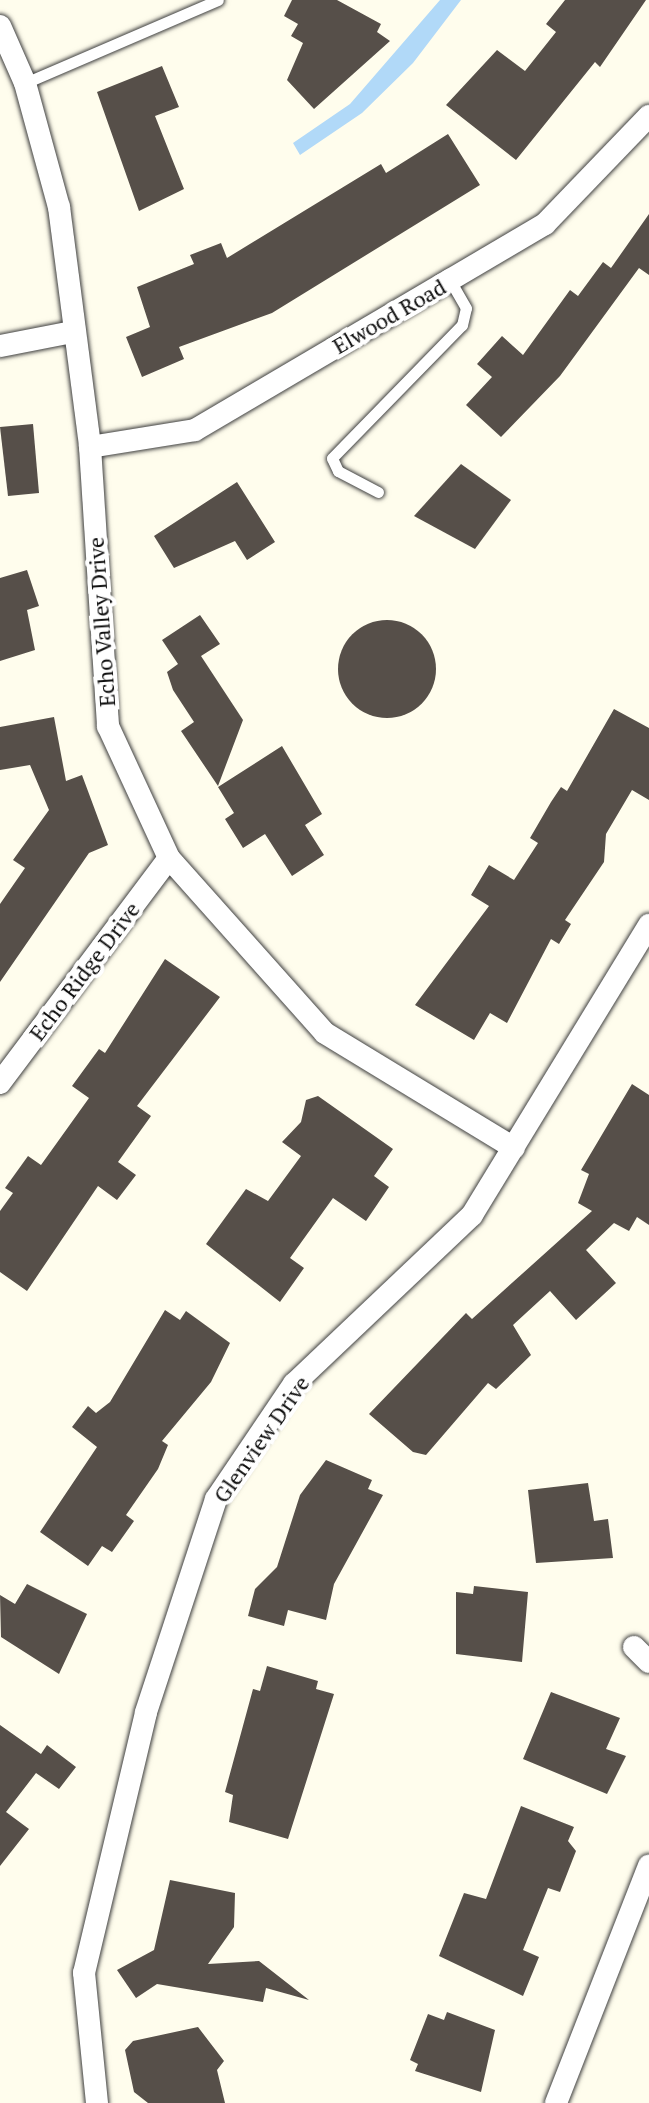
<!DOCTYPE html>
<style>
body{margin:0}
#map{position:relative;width:649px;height:2103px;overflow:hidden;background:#fffded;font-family:"PT Serif",serif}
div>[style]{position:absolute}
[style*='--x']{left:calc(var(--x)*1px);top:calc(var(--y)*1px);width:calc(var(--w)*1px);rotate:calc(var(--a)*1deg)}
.water>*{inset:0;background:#b1d9f8}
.building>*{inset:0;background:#564f49}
.round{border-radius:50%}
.roads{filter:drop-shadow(0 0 2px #404040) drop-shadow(0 0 2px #404040)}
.lane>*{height:11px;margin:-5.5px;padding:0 5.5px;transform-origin:5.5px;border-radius:5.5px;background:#fff}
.street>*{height:22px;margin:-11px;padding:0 11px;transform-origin:11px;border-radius:11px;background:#fff}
span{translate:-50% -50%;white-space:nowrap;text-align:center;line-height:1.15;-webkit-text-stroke:8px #fff;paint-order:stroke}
.street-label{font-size:22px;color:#0d0d0d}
</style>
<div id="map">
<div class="water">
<div style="clip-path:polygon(440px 0,461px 0,413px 63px,362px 113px,300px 155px,293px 143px,350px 104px)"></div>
</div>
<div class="building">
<div style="clip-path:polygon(292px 0,337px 0,381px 24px,377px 32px,390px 41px,314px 109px,287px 80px,303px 43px,291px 36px,298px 24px,284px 16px)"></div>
<div style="clip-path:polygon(565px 0,646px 0,600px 67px,595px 62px,516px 160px,446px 105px,497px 50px,525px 71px,556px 32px,546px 24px)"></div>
<div style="clip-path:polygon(162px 66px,179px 107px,155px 116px,184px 189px,139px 211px,97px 92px)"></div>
<div style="clip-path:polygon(448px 134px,480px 185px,272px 313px,179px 347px,184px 359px,142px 377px,126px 337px,150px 327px,137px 287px,194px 264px,190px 255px,221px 243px,227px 258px,381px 164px,386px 173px)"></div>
<div style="clip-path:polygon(649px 214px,649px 275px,639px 268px,560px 376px,501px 437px,466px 405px,492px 377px,477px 364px,502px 336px,523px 355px,570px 290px,578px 296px,603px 262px,611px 268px)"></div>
<div style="clip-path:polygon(33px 424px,39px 493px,8px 496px,0 427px)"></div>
<div style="clip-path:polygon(461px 464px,511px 500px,475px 549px,414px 516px)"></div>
<div style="clip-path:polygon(237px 482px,275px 542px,247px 560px,235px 541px,174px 568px,154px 536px)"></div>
<div style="clip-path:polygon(27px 570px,39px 606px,27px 610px,35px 650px,0 661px,0 578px)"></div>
<div style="clip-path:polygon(200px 615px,220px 644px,201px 656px,243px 720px,218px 786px,181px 731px,194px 722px,173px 690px,167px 672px,178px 664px,162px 640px)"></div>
<div class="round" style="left:338px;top:620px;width:98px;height:98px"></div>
<div style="clip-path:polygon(614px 709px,649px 728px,649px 800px,632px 790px,606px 834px,604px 862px,565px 920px,571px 924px,559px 944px,551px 939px,507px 1023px,490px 1013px,474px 1040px,415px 1005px,489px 906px,471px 895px,489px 865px,514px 880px,538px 843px,530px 838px,551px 802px,561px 787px,567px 791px)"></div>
<div style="clip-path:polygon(54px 717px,66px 781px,82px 775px,108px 845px,89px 853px,0 982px,0 904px,25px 868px,13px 860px,49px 810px,30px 765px,0 770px,0 727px)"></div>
<div style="clip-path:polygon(282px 746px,322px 814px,305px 825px,324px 855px,292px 876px,265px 834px,243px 848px,225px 819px,234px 813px,218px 787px)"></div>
<div style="clip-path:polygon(165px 959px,220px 997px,137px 1106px,151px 1116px,118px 1162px,136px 1175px,117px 1200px,98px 1186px,27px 1291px,0 1272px,0 1211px,13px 1193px,5px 1188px,28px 1156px,41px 1165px,89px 1098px,72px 1086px,99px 1049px,105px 1053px)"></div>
<div style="clip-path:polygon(632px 1084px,649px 1095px,649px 1225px,637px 1217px,629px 1231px,614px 1223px,586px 1250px,616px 1283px,576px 1320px,550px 1291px,513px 1325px,531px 1355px,496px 1389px,488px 1383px,426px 1455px,413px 1452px,369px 1414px,466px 1313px,472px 1319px,592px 1211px,578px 1203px,589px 1174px,581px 1170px)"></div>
<div style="clip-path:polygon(318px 1096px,393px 1149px,374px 1176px,389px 1187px,366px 1221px,333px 1198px,290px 1258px,304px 1268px,280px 1302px,206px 1244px,246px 1189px,268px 1201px,301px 1156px,282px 1142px,301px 1122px,306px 1100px)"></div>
<div style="clip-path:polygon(165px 1310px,180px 1320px,186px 1311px,230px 1343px,211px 1382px,162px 1441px,168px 1445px,158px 1469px,126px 1515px,134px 1521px,112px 1552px,102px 1546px,88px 1566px,40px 1532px,97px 1447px,72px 1427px,88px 1406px,96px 1413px,110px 1402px)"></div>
<div style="clip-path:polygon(326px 1460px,372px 1480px,368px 1489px,383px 1495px,334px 1584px,326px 1620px,288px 1610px,284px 1626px,248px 1616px,255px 1589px,277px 1567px,300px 1495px)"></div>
<div style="clip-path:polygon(588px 1483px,594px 1521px,608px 1519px,613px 1558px,536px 1563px,528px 1490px)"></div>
<div style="clip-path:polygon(27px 1584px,87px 1614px,59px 1674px,1px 1637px,0 1595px,15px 1604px)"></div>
<div style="clip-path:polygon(474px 1586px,528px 1592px,522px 1662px,456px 1654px,456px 1592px,473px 1594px)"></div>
<div style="clip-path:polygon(267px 1666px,318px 1681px,316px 1689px,334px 1694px,288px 1839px,229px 1822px,233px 1795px,225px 1792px,253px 1689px,260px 1691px)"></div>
<div style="clip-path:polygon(551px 1692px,620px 1718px,606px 1749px,626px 1756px,607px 1794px,523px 1759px)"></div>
<div style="clip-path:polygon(0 1725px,41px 1754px,47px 1745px,76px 1767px,59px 1789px,36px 1773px,6px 1812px,29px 1829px,0 1866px)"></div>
<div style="clip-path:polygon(521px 1806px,574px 1827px,568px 1841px,576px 1851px,560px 1892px,548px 1888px,523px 1950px,539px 1957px,523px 1996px,439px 1956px,464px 1893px,486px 1899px)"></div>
<div style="clip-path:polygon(170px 1880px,235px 1893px,234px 1927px,208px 1964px,259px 1961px,309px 2000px,266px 1988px,263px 2002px,157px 1984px,136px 1998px,117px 1970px,154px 1950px)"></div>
<div style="clip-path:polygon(447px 2012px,495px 2030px,481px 2092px,415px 2071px,418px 2064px,410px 2060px,428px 2014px,444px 2020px)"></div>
<div style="clip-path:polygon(198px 2027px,224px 2061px,217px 2070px,225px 2103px,148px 2103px,134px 2092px,125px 2050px,133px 2041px)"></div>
</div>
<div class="roads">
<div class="lane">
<div style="--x:25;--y:83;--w:210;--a:-23.3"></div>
<div style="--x:378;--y:492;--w:45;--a:-152.3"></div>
<div style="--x:338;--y:471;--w:14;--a:-115"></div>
<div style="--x:332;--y:458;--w:186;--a:-45.7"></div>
<div style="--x:462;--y:325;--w:17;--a:-77"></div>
<div style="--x:466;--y:308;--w:32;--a:-120"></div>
</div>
<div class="street">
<div style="--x:0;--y:26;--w:62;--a:66.3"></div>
<div style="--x:25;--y:83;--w:129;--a:74.7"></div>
<div style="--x:59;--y:207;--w:242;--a:82.6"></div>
<div style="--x:90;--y:447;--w:280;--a:86.3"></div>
<div style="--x:108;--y:726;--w:145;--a:65.2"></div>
<div style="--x:169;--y:858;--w:234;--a:48.3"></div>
<div style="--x:325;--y:1033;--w:221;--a:31.3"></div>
<div style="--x:0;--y:346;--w:73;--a:-11"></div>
<div style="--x:90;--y:447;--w:106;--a:-9.2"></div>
<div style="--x:195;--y:430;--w:296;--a:-30.5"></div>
<div style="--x:450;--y:280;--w:110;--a:-30.5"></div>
<div style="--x:545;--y:224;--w:150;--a:-46.1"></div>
<div style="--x:0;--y:1083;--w:281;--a:-53.1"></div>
<div style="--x:634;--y:1647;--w:21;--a:45"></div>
<div style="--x:97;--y:2103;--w:131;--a:-95.7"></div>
<div style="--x:84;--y:1973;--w:268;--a:-76.6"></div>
<div style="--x:146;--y:1712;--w:224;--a:-71.8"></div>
<div style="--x:216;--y:1499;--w:139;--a:-55.9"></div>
<div style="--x:294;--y:1384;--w:245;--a:-43.5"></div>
<div style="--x:472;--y:1215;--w:340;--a:-58.6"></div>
<div style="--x:556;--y:2103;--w:255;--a:-68.6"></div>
</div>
</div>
<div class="street-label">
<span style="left:389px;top:316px;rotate:-30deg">Elwood Road</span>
<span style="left:101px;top:622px;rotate:-94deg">Echo Valley Drive</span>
<span style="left:84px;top:971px;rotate:-53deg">Echo Ridge Drive</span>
<span style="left:261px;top:1439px;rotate:-55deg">Glenview Drive</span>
</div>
</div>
